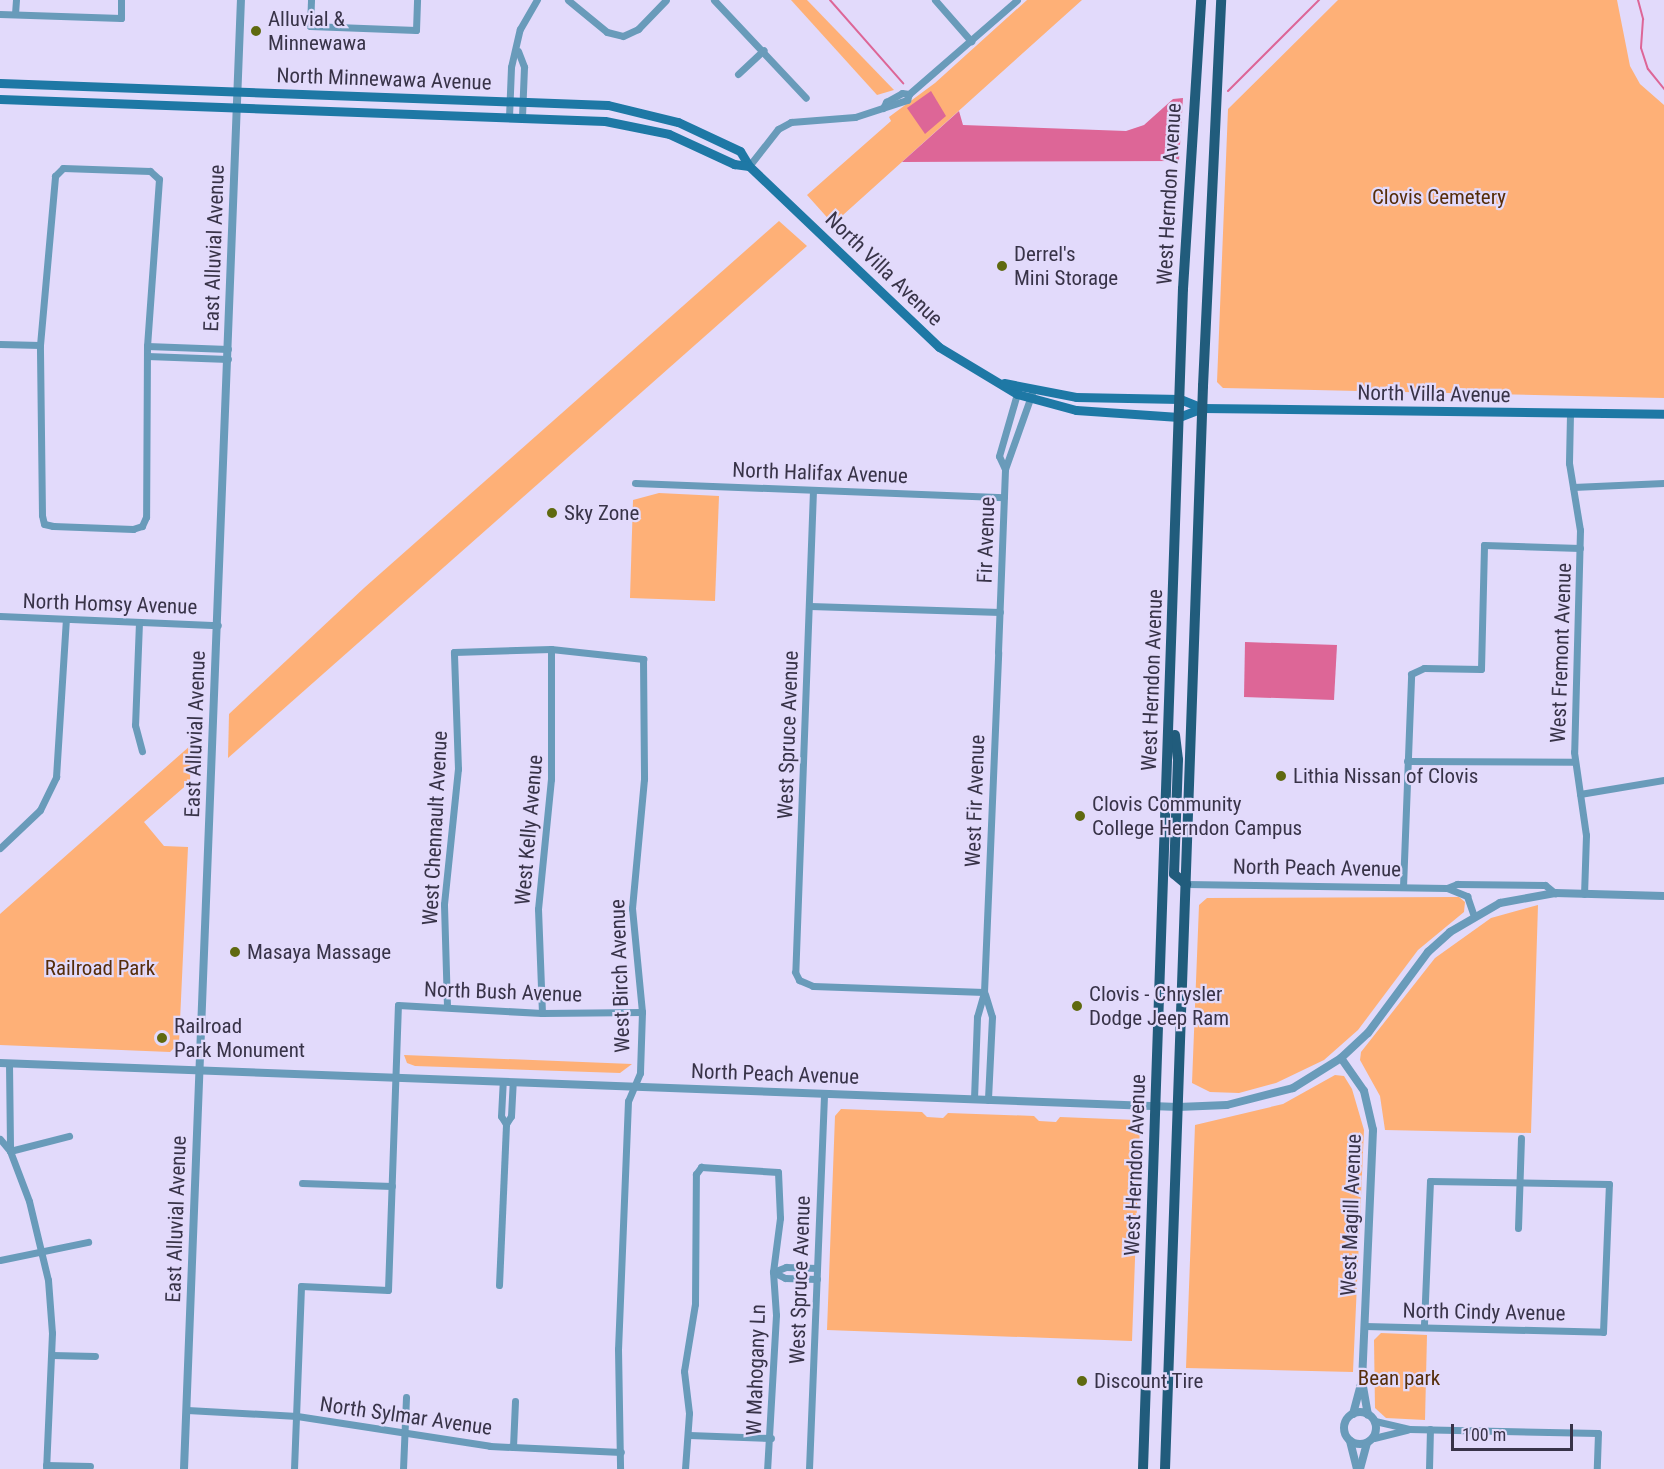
<!DOCTYPE html>
<style>
body{margin:0}
#map{position:relative;width:1664px;height:1469px;overflow:hidden;background:#e2dafb;font-family:"Roboto Condensed",sans-serif}
div>[style]{position:absolute}
[style*='--x']{left:calc(var(--x)*1px);top:calc(var(--y)*1px);width:calc(var(--w)*1px);rotate:calc(var(--a)*1deg)}
.green>*{inset:0;background:#feb077}
.water>*{inset:0;background:#dd6697}
.stream>*{height:2px;margin:-1px;padding:0 1px;transform-origin:1px;border-radius:1px;background:#dd6697}
.minor>*{height:7px;margin:-3.5px;padding:0 3.5px;transform-origin:3.5px;border-radius:3.5px;background:#699bba}
.tertiary>*{height:8px;margin:-4px;padding:0 4px;transform-origin:4px;border-radius:4px;background:#699bba}
.tertiary>.ring{margin:-4px;padding:0;box-sizing:content-box;background:none;border:8px solid #699bba;border-radius:50%}
.secondary>*{height:9px;margin:-4.5px;padding:0 4.5px;transform-origin:4.5px;border-radius:4.5px;background:#1e78a5}
.primary>*{height:10px;margin:-5px;padding:0 5px;transform-origin:5px;border-radius:5px;background:#215c7c}
.dots>*{width:16px;height:16px;translate:-50% -50%;box-sizing:border-box;border:3px solid #e2dafb;border-radius:50%}
span{translate:-50% -50%;white-space:nowrap;text-align:center;line-height:1.15;-webkit-text-stroke:4.5px #e2dafb;paint-order:stroke}
.poi-label{font-size:21px;color:#383348}
.left{translate:0 -50%;text-align:left}
.street-label{font-size:21px;color:#383348}
.park-label{font-size:21px;color:#562d0a}
.scale{position:absolute;left:1451px;top:1424px;width:122px;height:27px;box-sizing:border-box;border:3px solid #383348;border-top:0;padding-left:8px;font-size:18px;line-height:21px;white-space:nowrap;color:#383348;-webkit-text-stroke:4px #e2dafb;paint-order:stroke}
</style>
<div id="map">
<div class="green">
<div style="clip-path:polygon(791px 0,807px 0,894px 90px,877px 95px)"></div>
<div style="clip-path:polygon(1027px 0,1082px 0,833px 224px,807px 195px,891px 121px,889px 117px,935px 83px)"></div>
<div style="clip-path:polygon(1338px 0,1617px 0,1630px 66px,1640px 84px,1664px 105px,1664px 398px,1223px 388px,1217px 382px,1228px 109px)"></div>
<div style="clip-path:polygon(779px 221px,807px 246px,228px 758px,229px 714px,364px 588px)"></div>
<div style="clip-path:polygon(659px 493px,719px 496px,715px 601px,630px 598px,633px 500px)"></div>
<div style="clip-path:polygon(191px 745px,190px 782px,144px 822px,164px 846px,188px 847px,179px 1043px,170px 1052px,0 1045px,0 914px)"></div>
<div style="clip-path:polygon(1459px 897px,1465px 902px,1464px 912px,1418px 950px,1358px 1030px,1324px 1060px,1276px 1083px,1239px 1093px,1210px 1092px,1192px 1083px,1199px 905px,1207px 898px)"></div>
<div style="clip-path:polygon(1538px 905px,1531px 1133px,1385px 1130px,1380px 1096px,1360px 1060px,1361px 1052px,1435px 958px,1491px 918px)"></div>
<div style="clip-path:polygon(404px 1055px,632px 1064px,620px 1073px,415px 1066px,407px 1063px)"></div>
<div style="clip-path:polygon(1335px 1075px,1344px 1076px,1352px 1089px,1364px 1130px,1353px 1372px,1186px 1368px,1195px 1125px,1283px 1104px)"></div>
<div style="clip-path:polygon(841px 1109px,922px 1112px,927px 1117px,943px 1118px,948px 1113px,1034px 1116px,1039px 1121px,1056px 1122px,1060px 1117px,1136px 1120px,1140px 1124px,1132px 1341px,827px 1330px,835px 1116px)"></div>
<div style="clip-path:polygon(1381px 1333px,1427px 1335px,1425px 1420px,1386px 1418px,1375px 1408px,1374px 1340px)"></div>
</div>
<div class="water">
<div style="clip-path:polygon(931px 91px,946px 116px,925px 134px,907px 108px)"></div>
<div style="clip-path:polygon(1183px 98px,1179px 161px,902px 162px,959px 111px,963px 125px,1126px 131px,1144px 125px,1173px 99px)"></div>
<div style="clip-path:polygon(1245px 642px,1337px 645px,1334px 700px,1244px 697px)"></div>
</div>
<div class="stream">
<div style="--x:830;--y:0;--w:111;--a:48.7"></div>
<div style="--x:1638;--y:0;--w:20;--a:75"></div>
<div style="--x:1643;--y:19;--w:29;--a:94"></div>
<div style="--x:1641;--y:48;--w:22;--a:72"></div>
<div style="--x:1648;--y:69;--w:26;--a:51"></div>
<div style="--x:1228;--y:91;--w:129;--a:-45"></div>
</div>
<div class="minor">
<div style="--x:311;--y:0;--w:26;--a:92"></div>
<div style="--x:310;--y:26;--w:106;--a:2.2"></div>
<div style="--x:416;--y:30;--w:30;--a:-88"></div>
<div style="--x:568;--y:0;--w:50;--a:39.4"></div>
<div style="--x:607;--y:32;--w:16;--a:14"></div>
<div style="--x:623;--y:36;--w:17;--a:-25"></div>
<div style="--x:638;--y:29;--w:40;--a:-46"></div>
<div style="--x:714;--y:0;--w:134;--a:46.8"></div>
<div style="--x:935;--y:0;--w:55;--a:48.7"></div>
<div style="--x:0;--y:14;--w:121;--a:1.9"></div>
<div style="--x:121;--y:18;--w:18;--a:-90"></div>
<div style="--x:15;--y:14;--w:14;--a:-86"></div>
<div style="--x:518;--y:51;--w:17;--a:69"></div>
<div style="--x:524;--y:67;--w:50;--a:92.3"></div>
<div style="--x:738;--y:74;--w:35;--a:-43"></div>
<div style="--x:883;--y:108;--w:7;--a:-63"></div>
<div style="--x:886;--y:102;--w:18;--a:-29"></div>
<div style="--x:902;--y:93;--w:7;--a:8"></div>
<div style="--x:509;--y:117;--w:50;--a:-87.7"></div>
<div style="--x:511;--y:67;--w:39;--a:-77"></div>
<div style="--x:520;--y:29;--w:34;--a:-60"></div>
<div style="--x:749;--y:166;--w:47;--a:-51.9"></div>
<div style="--x:778;--y:129;--w:15;--a:-28"></div>
<div style="--x:791;--y:122;--w:64;--a:-4.5"></div>
<div style="--x:855;--y:117;--w:55;--a:-18.1"></div>
<div style="--x:907;--y:100;--w:6;--a:-72"></div>
<div style="--x:909;--y:94;--w:143;--a:-41"></div>
<div style="--x:63;--y:168;--w:87;--a:2"></div>
<div style="--x:150;--y:171;--w:12;--a:42"></div>
<div style="--x:159;--y:179;--w:167;--a:94.1"></div>
<div style="--x:147;--y:346;--w:171;--a:90.3"></div>
<div style="--x:146;--y:517;--w:10;--a:114"></div>
<div style="--x:142;--y:526;--w:9;--a:162"></div>
<div style="--x:133;--y:529;--w:80;--a:-177.9"></div>
<div style="--x:53;--y:526;--w:9;--a:-167"></div>
<div style="--x:44;--y:524;--w:9;--a:-103"></div>
<div style="--x:42;--y:515;--w:170;--a:-90.7"></div>
<div style="--x:40;--y:345;--w:170;--a:-84.9"></div>
<div style="--x:55;--y:176;--w:11;--a:-45"></div>
<div style="--x:0;--y:344;--w:40;--a:1.4"></div>
<div style="--x:147;--y:346;--w:81;--a:2.1"></div>
<div style="--x:147;--y:356;--w:81;--a:2.1"></div>
<div style="--x:1570;--y:414;--w:49;--a:91.2"></div>
<div style="--x:1569;--y:463;--w:68;--a:80.7"></div>
<div style="--x:1580;--y:530;--w:222;--a:91.5"></div>
<div style="--x:1574;--y:752;--w:84;--a:81.8"></div>
<div style="--x:1586;--y:835;--w:59;--a:91.9"></div>
<div style="--x:1005;--y:469;--w:81;--a:-70.4"></div>
<div style="--x:635;--y:483;--w:369;--a:2.2"></div>
<div style="--x:1573;--y:487;--w:91;--a:-2.5"></div>
<div style="--x:813;--y:490;--w:482;--a:92.1"></div>
<div style="--x:795;--y:972;--w:9;--a:63"></div>
<div style="--x:799;--y:980;--w:15;--a:23"></div>
<div style="--x:813;--y:986;--w:171;--a:2"></div>
<div style="--x:810;--y:606;--w:190;--a:1.8"></div>
<div style="--x:0;--y:616;--w:218;--a:2.4"></div>
<div style="--x:139;--y:622;--w:103;--a:92.2"></div>
<div style="--x:135;--y:725;--w:27;--a:75"></div>
<div style="--x:1407;--y:761;--w:167;--a:0.3"></div>
<div style="--x:1580;--y:794;--w:85;--a:-9.5"></div>
<div style="--x:0;--y:848;--w:55;--a:-43.5"></div>
<div style="--x:40;--y:810;--w:37;--a:-64"></div>
<div style="--x:56;--y:777;--w:157;--a:-86.4"></div>
<div style="--x:1186;--y:884;--w:261;--a:0.9"></div>
<div style="--x:1447;--y:888;--w:11;--a:-22"></div>
<div style="--x:1457;--y:884;--w:88;--a:0.7"></div>
<div style="--x:1545;--y:885;--w:13;--a:39"></div>
<div style="--x:1403;--y:887;--w:213;--a:-87.8"></div>
<div style="--x:1411;--y:674;--w:14;--a:-25"></div>
<div style="--x:1424;--y:668;--w:57;--a:1"></div>
<div style="--x:1481;--y:669;--w:124;--a:-88.6"></div>
<div style="--x:1484;--y:545;--w:96;--a:1.8"></div>
<div style="--x:1447;--y:888;--w:22;--a:22"></div>
<div style="--x:1467;--y:896;--w:21;--a:71"></div>
<div style="--x:985;--y:994;--w:24;--a:73"></div>
<div style="--x:992;--y:1017;--w:83;--a:92.8"></div>
<div style="--x:447;--y:1006;--w:102;--a:-91.7"></div>
<div style="--x:444;--y:904;--w:136;--a:-84.1"></div>
<div style="--x:458;--y:769;--w:117;--a:-92"></div>
<div style="--x:454;--y:652;--w:97;--a:-1.8"></div>
<div style="--x:551;--y:649;--w:93;--a:6.2"></div>
<div style="--x:643;--y:659;--w:120;--a:89.5"></div>
<div style="--x:644;--y:779;--w:130;--a:95.3"></div>
<div style="--x:632;--y:908;--w:104;--a:84.5"></div>
<div style="--x:642;--y:1012;--w:61;--a:91.9"></div>
<div style="--x:640;--y:1073;--w:30;--a:113"></div>
<div style="--x:628;--y:1101;--w:248;--a:92.3"></div>
<div style="--x:618;--y:1349;--w:120;--a:89"></div>
<div style="--x:542;--y:1013;--w:104;--a:-92.2"></div>
<div style="--x:538;--y:909;--w:131;--a:-84.3"></div>
<div style="--x:551;--y:779;--w:130;--a:-90"></div>
<div style="--x:9;--y:1064;--w:87;--a:89.3"></div>
<div style="--x:974;--y:1099;--w:82;--a:-87.9"></div>
<div style="--x:977;--y:1017;--w:26;--a:-74"></div>
<div style="--x:984;--y:992;--w:340;--a:-87.6"></div>
<div style="--x:998;--y:652;--w:183;--a:-87.8"></div>
<div style="--x:1005;--y:469;--w:14;--a:-115"></div>
<div style="--x:999;--y:456;--w:69;--a:-73.9"></div>
<div style="--x:506;--y:1124;--w:9;--a:-58"></div>
<div style="--x:511;--y:1116;--w:34;--a:-87"></div>
<div style="--x:0;--y:1139;--w:16;--a:50"></div>
<div style="--x:10;--y:1151;--w:53;--a:69.2"></div>
<div style="--x:29;--y:1201;--w:81;--a:76.5"></div>
<div style="--x:48;--y:1280;--w:53;--a:85.7"></div>
<div style="--x:52;--y:1333;--w:136;--a:92.5"></div>
<div style="--x:10;--y:1151;--w:61;--a:-14.3"></div>
<div style="--x:302;--y:1183;--w:90;--a:1.9"></div>
<div style="--x:1518;--y:1228;--w:90;--a:-88.1"></div>
<div style="--x:0;--y:1260;--w:90;--a:-11.6"></div>
<div style="--x:817;--y:1279;--w:32;--a:-178"></div>
<div style="--x:785;--y:1278;--w:13;--a:-153"></div>
<div style="--x:773;--y:1272;--w:14;--a:-21"></div>
<div style="--x:786;--y:1267;--w:31;--a:2"></div>
<div style="--x:499;--y:1285;--w:161;--a:-87.5"></div>
<div style="--x:506;--y:1124;--w:9;--a:-122"></div>
<div style="--x:501;--y:1116;--w:34;--a:-87"></div>
<div style="--x:1365;--y:1326;--w:238;--a:1.4"></div>
<div style="--x:1603;--y:1332;--w:148;--a:-87.7"></div>
<div style="--x:1609;--y:1184;--w:179;--a:-179"></div>
<div style="--x:1430;--y:1181;--w:146;--a:92.4"></div>
<div style="--x:52;--y:1355;--w:43;--a:1.3"></div>
<div style="--x:187;--y:1410;--w:110;--a:3.1"></div>
<div style="--x:297;--y:1416;--w:195;--a:8.8"></div>
<div style="--x:490;--y:1446;--w:131;--a:2.6"></div>
<div style="--x:1375;--y:1421;--w:35;--a:13"></div>
<div style="--x:1409;--y:1429;--w:189;--a:1.2"></div>
<div style="--x:1598;--y:1433;--w:36;--a:92"></div>
<div style="--x:689;--y:1435;--w:82;--a:2.1"></div>
<div style="--x:1374;--y:1438;--w:34;--a:-14"></div>
<div style="--x:513;--y:1447;--w:46;--a:-87.5"></div>
<div style="--x:46;--y:1465;--w:44;--a:1.3"></div>
<div style="--x:294;--y:1469;--w:183;--a:-87.8"></div>
<div style="--x:301;--y:1286;--w:87;--a:2.6"></div>
<div style="--x:388;--y:1290;--w:285;--a:-88"></div>
<div style="--x:398;--y:1005;--w:144;--a:3.2"></div>
<div style="--x:542;--y:1013;--w:100;--a:-0.6"></div>
<div style="--x:403;--y:1469;--w:72;--a:-87.6"></div>
<div style="--x:685;--y:1469;--w:56;--a:-85.9"></div>
<div style="--x:689;--y:1413;--w:42;--a:-96.8"></div>
<div style="--x:684;--y:1371;--w:68;--a:-80.7"></div>
<div style="--x:695;--y:1304;--w:130;--a:-89.6"></div>
<div style="--x:696;--y:1174;--w:9;--a:-54"></div>
<div style="--x:701;--y:1167;--w:77;--a:3.7"></div>
<div style="--x:778;--y:1172;--w:46;--a:87.5"></div>
<div style="--x:780;--y:1218;--w:54;--a:97.4"></div>
<div style="--x:773;--y:1272;--w:43;--a:86"></div>
<div style="--x:776;--y:1315;--w:154;--a:93.3"></div>
<div style="--x:809;--y:1469;--w:376;--a:-87.7"></div>
<div style="--x:1429;--y:1469;--w:40;--a:-88.6"></div>
</div>
<div class="tertiary">
<div style="--x:1341;--y:1058;--w:40;--a:55.1"></div>
<div style="--x:1364;--y:1091;--w:40;--a:77"></div>
<div style="--x:1373;--y:1130;--w:251;--a:92.5"></div>
<div style="--x:1362;--y:1381;--w:34;--a:80"></div>
<div style="--x:0;--y:1063;--w:1179;--a:2.14"></div>
<div style="--x:1178;--y:1107;--w:49;--a:-2.3"></div>
<div style="--x:1227;--y:1105;--w:68;--a:-14.4"></div>
<div style="--x:1293;--y:1088;--w:57;--a:-32"></div>
<div style="--x:1341;--y:1058;--w:37;--a:-43"></div>
<div style="--x:1368;--y:1033;--w:101;--a:-53.5"></div>
<div style="--x:1428;--y:952;--w:30;--a:-42"></div>
<div style="--x:1450;--y:932;--w:58;--a:-30.1"></div>
<div style="--x:1500;--y:903;--w:56;--a:-10.3"></div>
<div style="--x:1555;--y:893;--w:109;--a:1.6"></div>
<div class="ring" style="left:1344px;top:1412px;width:24px;height:24px"></div>
<div style="--x:1353;--y:1414;--w:31;--a:-75"></div>
<div style="--x:1350;--y:1441;--w:29;--a:76"></div>
<div style="--x:184;--y:1469;--w:1470;--a:-87.78"></div>
<div style="--x:1360;--y:1469;--w:27;--a:-75"></div>
</div>
<div class="secondary">
<div style="--x:0;--y:83;--w:608;--a:2.07"></div>
<div style="--x:608;--y:105;--w:72;--a:13.7"></div>
<div style="--x:678;--y:122;--w:68;--a:25.1"></div>
<div style="--x:740;--y:151;--w:17;--a:59"></div>
<div style="--x:749;--y:166;--w:262;--a:43.6"></div>
<div style="--x:939;--y:347;--w:91;--a:31.1"></div>
<div style="--x:1017;--y:394;--w:61;--a:15.2"></div>
<div style="--x:1076;--y:410;--w:103;--a:3.9"></div>
<div style="--x:1179;--y:417;--w:25;--a:-21"></div>
<div style="--x:1202;--y:408;--w:462;--a:0.7"></div>
<div style="--x:0;--y:99;--w:605;--a:2.08"></div>
<div style="--x:605;--y:121;--w:65;--a:11.5"></div>
<div style="--x:669;--y:134;--w:72;--a:24.8"></div>
<div style="--x:734;--y:164;--w:15;--a:8"></div>
<div style="--x:1004;--y:383;--w:73;--a:11"></div>
<div style="--x:1076;--y:397;--w:104;--a:1.1"></div>
<div style="--x:1180;--y:399;--w:24;--a:22"></div>
</div>
<div class="primary">
<div style="--x:1175;--y:735;--w:25;--a:83"></div>
<div style="--x:1178;--y:760;--w:114;--a:92"></div>
<div style="--x:1174;--y:874;--w:16;--a:40"></div>
<div style="--x:1143;--y:1469;--w:1181;--a:-88.06"></div>
<div style="--x:1183;--y:289;--w:290;--a:-86.4"></div>
<div style="--x:1165;--y:1469;--w:1084;--a:-87.99"></div>
<div style="--x:1203;--y:386;--w:386;--a:-87.3"></div>
</div>
<div class="dots">
<div style="left:256px;top:31px;background:#5f690f"></div>
<div style="left:1002px;top:266px;background:#5f690f"></div>
<div style="left:552px;top:513px;background:#5f690f"></div>
<div style="left:1281px;top:776px;background:#5f690f"></div>
<div style="left:1080px;top:816px;background:#5f690f"></div>
<div style="left:235px;top:952px;background:#5f690f"></div>
<div style="left:1077px;top:1006px;background:#5f690f"></div>
<div style="left:162px;top:1038px;background:#5f690f"></div>
<div style="left:1082px;top:1381px;background:#5f690f"></div>
</div>
<div class="poi-label">
<span class="left" style="left:268px;top:31px">Alluvial &amp;<br>Minnewawa</span>
<span class="left" style="left:1014px;top:266px">Derrel's<br>Mini Storage</span>
<span class="left" style="left:564px;top:513px">Sky Zone</span>
<span class="left" style="left:1293px;top:776px">Lithia Nissan of Clovis</span>
<span class="left" style="left:1092px;top:816px">Clovis Community<br>College Herndon Campus</span>
<span class="left" style="left:247px;top:952px">Masaya Massage</span>
<span class="left" style="left:1089px;top:1006px">Clovis - Chrysler<br>Dodge Jeep Ram</span>
<span class="left" style="left:174px;top:1038px">Railroad<br>Park Monument</span>
<span class="left" style="left:1094px;top:1381px">Discount Tire</span>
</div>
<div class="street-label">
<span style="left:384px;top:79px;rotate:2deg">North Minnewawa Avenue</span>
<span style="left:1169px;top:194px;rotate:-87deg">West Herndon Avenue</span>
<span style="left:214px;top:248px;rotate:-88deg">East Alluvial Avenue</span>
<span style="left:884px;top:269px;rotate:44deg">North Villa Avenue</span>
<span style="left:1434px;top:394px;rotate:1deg">North Villa Avenue</span>
<span style="left:820px;top:473px;rotate:2deg">North Halifax Avenue</span>
<span style="left:986px;top:540px;rotate:-88deg">Fir Avenue</span>
<span style="left:110px;top:604px;rotate:2deg">North Homsy Avenue</span>
<span style="left:1561px;top:653px;rotate:-88deg">West Fremont Avenue</span>
<span style="left:1152px;top:680px;rotate:-88deg">West Herndon Avenue</span>
<span style="left:195px;top:734px;rotate:-88deg">East Alluvial Avenue</span>
<span style="left:788px;top:735px;rotate:-88deg">West Spruce Avenue</span>
<span style="left:975px;top:801px;rotate:-88deg">West Fir Avenue</span>
<span style="left:435px;top:828px;rotate:-87deg">West Chennault Avenue</span>
<span style="left:529px;top:830px;rotate:-85deg">West Kelly Avenue</span>
<span style="left:1317px;top:868px;rotate:1deg">North Peach Avenue</span>
<span style="left:620px;top:976px;rotate:-92deg">West Birch Avenue</span>
<span style="left:503px;top:992px;rotate:2deg">North Bush Avenue</span>
<span style="left:775px;top:1074px;rotate:2deg">North Peach Avenue</span>
<span style="left:1135px;top:1165px;rotate:-88deg">West Herndon Avenue</span>
<span style="left:1351px;top:1215px;rotate:-88deg">West Magill Avenue</span>
<span style="left:176px;top:1219px;rotate:-88deg">East Alluvial Avenue</span>
<span style="left:800px;top:1280px;rotate:-88deg">West Spruce Avenue</span>
<span style="left:1484px;top:1312px;rotate:1deg">North Cindy Avenue</span>
<span style="left:756px;top:1370px;rotate:-88deg">W Mahogany Ln</span>
<span style="left:406px;top:1416px;rotate:8deg">North Sylmar Avenue</span>
</div>
<div class="park-label">
<span style="left:1439px;top:197px">Clovis Cemetery</span>
<span style="left:100px;top:968px">Railroad Park</span>
<span style="left:1399px;top:1378px">Bean park</span>
</div>
<div class="scale">100 m</div>
</div>
